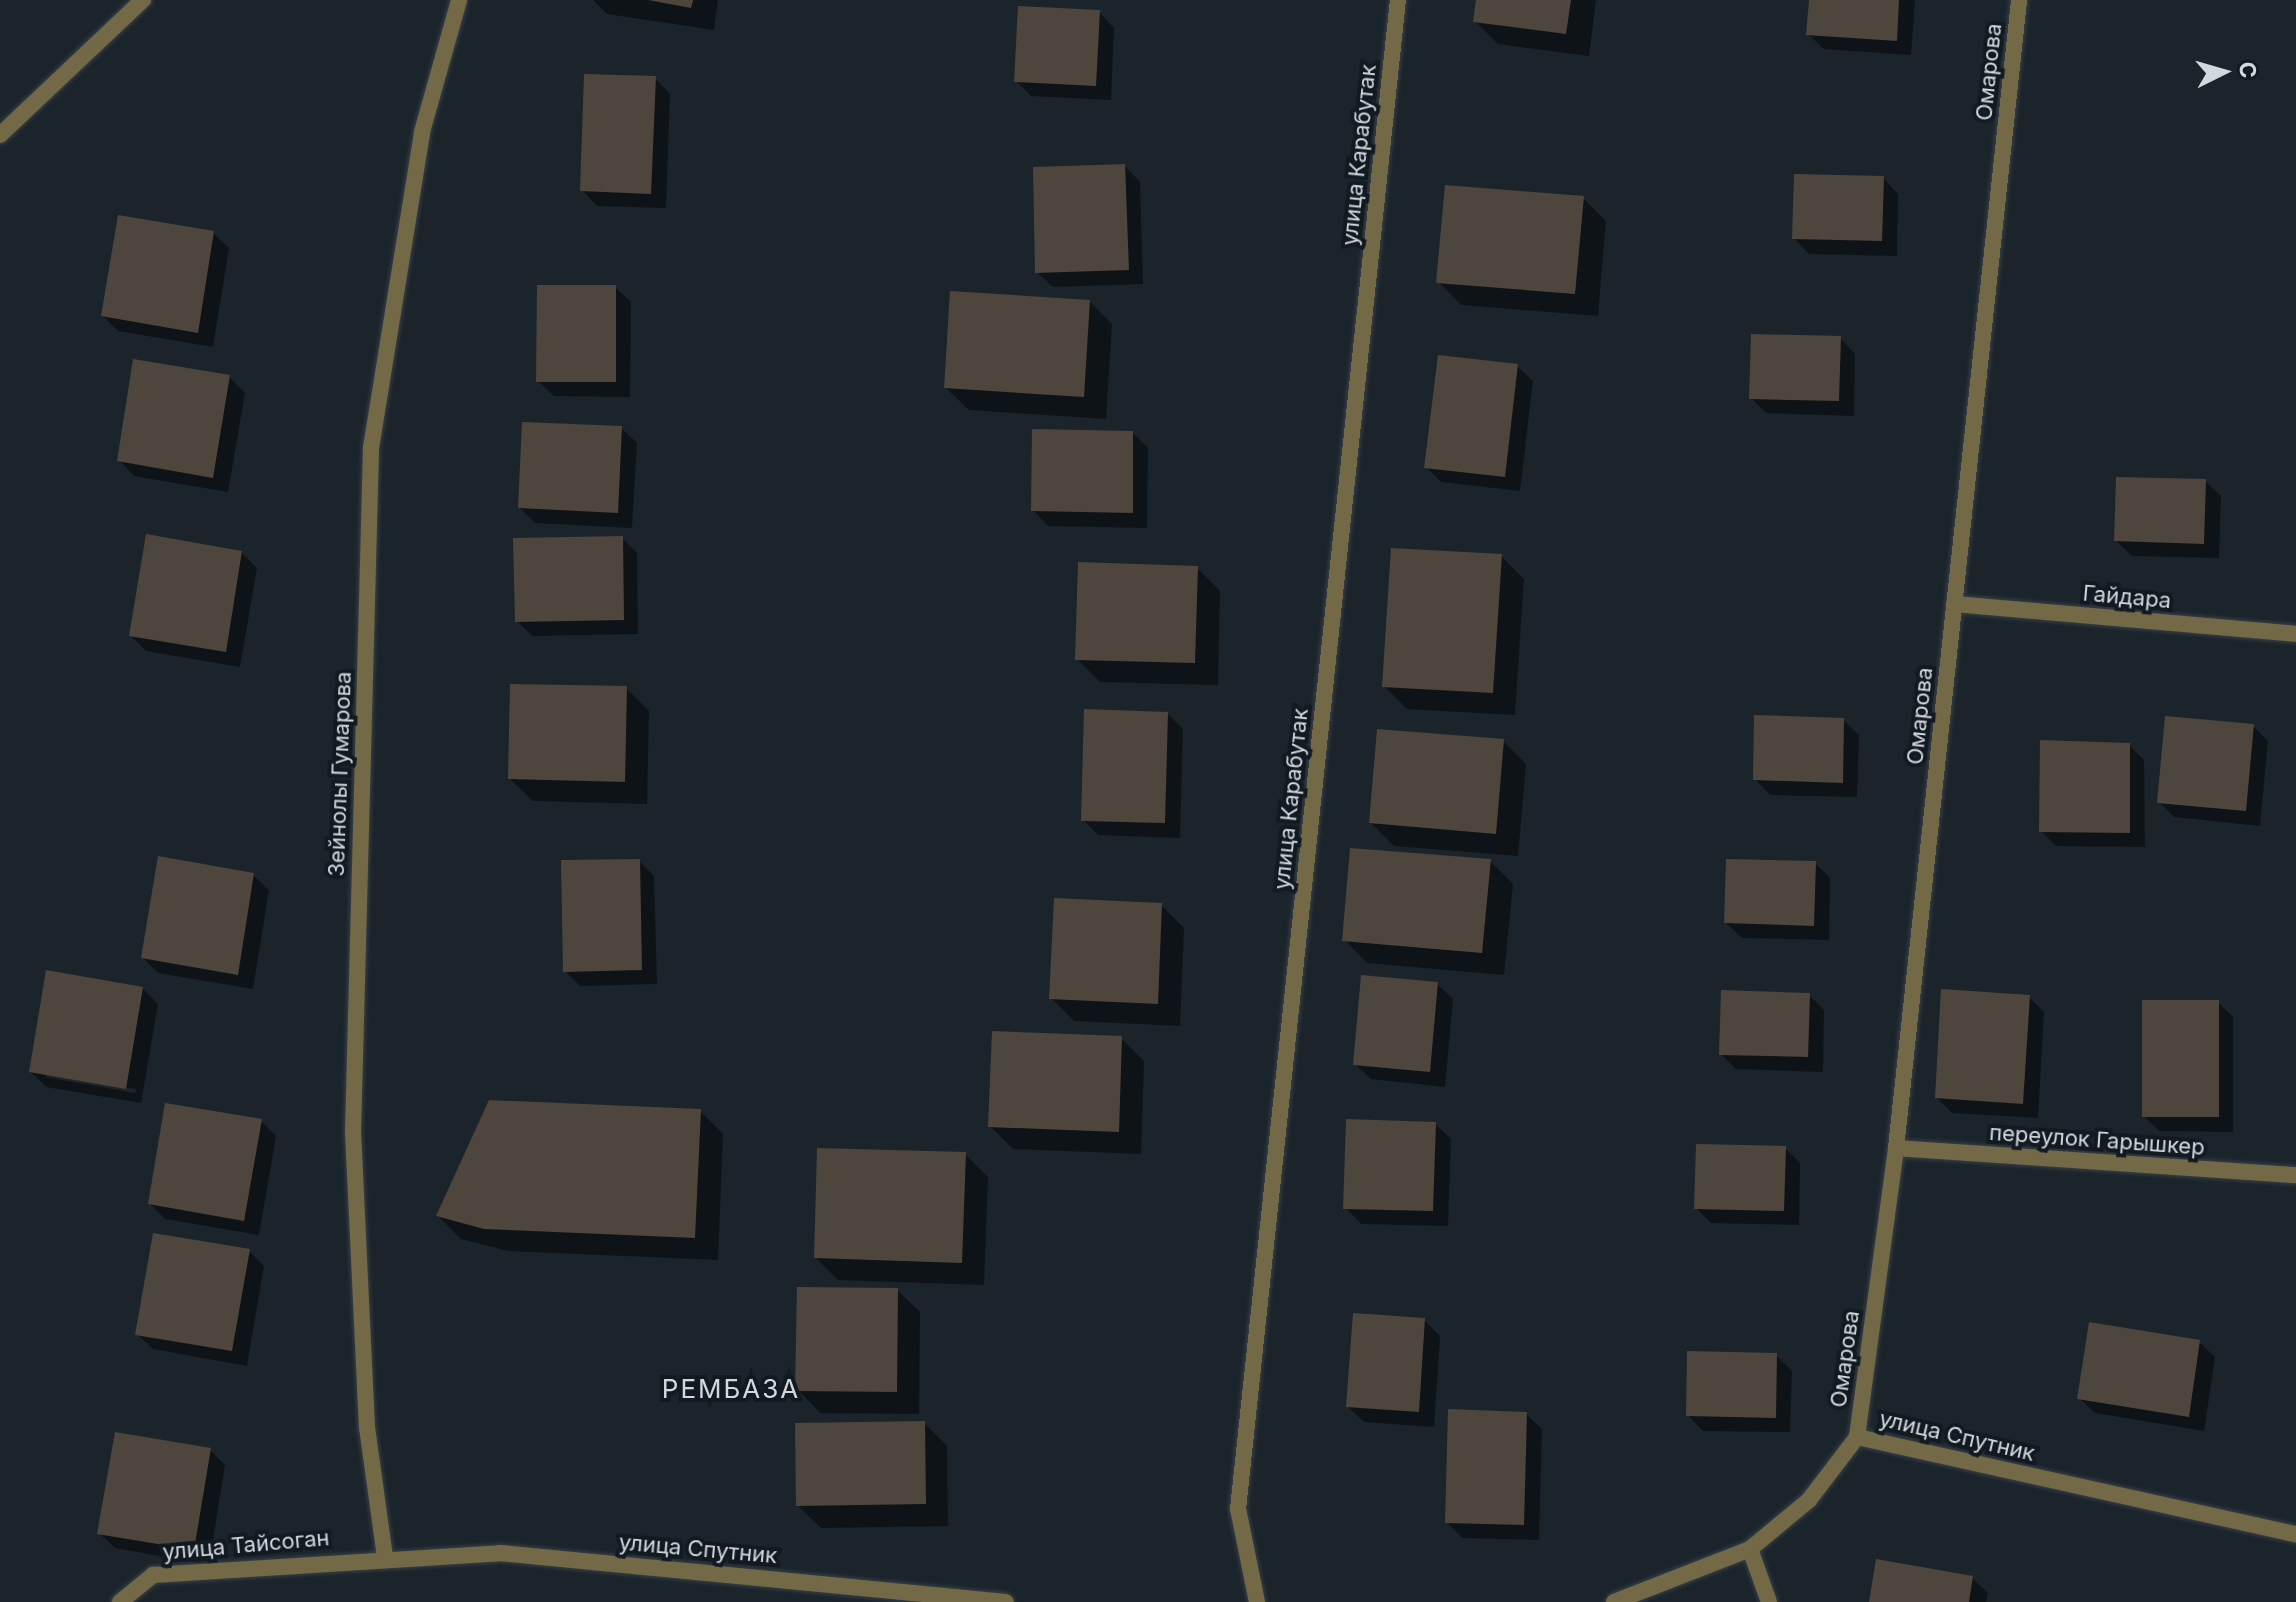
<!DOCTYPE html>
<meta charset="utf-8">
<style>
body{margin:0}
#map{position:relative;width:2296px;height:1602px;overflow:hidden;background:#1b242b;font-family:Inter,sans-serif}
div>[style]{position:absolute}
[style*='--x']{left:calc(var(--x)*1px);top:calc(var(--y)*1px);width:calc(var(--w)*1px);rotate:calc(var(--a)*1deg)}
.shadow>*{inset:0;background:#0007}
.building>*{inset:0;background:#4e453d}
.roads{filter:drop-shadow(0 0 2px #384147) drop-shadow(0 0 2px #384147)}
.street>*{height:16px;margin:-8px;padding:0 8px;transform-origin:8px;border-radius:8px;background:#746947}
span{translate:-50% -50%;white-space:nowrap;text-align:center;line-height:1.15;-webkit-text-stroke:8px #121a21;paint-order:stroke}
.street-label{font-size:22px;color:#d2d8dd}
.quarter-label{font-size:26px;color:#d2d8dd;letter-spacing:2px}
.north{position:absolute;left:2184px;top:32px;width:80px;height:80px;-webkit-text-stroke:6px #121a21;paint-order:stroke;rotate:85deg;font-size:22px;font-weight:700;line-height:32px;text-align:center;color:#d2d8dd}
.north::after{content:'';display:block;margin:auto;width:28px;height:36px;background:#d2d8dd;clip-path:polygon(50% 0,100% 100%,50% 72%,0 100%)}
</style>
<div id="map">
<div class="shadow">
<div style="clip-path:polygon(593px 0,718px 0,714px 30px,607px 14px)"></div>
<div style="clip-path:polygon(1478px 0,1596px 0,1589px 56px,1498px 44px,1475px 21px)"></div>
<div style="clip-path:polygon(1811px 0,1915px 0,1911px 55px,1824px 49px,1808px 34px)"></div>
<div style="clip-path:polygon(1099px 12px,1114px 28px,1111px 100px,1031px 96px,1016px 81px)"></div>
<div style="clip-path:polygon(655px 78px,670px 94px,666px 208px,597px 206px,582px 190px)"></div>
<div style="clip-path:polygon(1125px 166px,1140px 182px,1143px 284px,1053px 287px,1037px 272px)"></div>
<div style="clip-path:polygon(1883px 178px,1898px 194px,1897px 256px,1809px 254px,1794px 238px)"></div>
<div style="clip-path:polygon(1583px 198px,1606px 221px,1598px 316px,1461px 305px,1439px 282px)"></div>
<div style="clip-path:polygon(213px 233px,229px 248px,213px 347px,118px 331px,103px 316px)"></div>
<div style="clip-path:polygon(615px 287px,631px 302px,630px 397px,554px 396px,538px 381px)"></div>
<div style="clip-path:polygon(1089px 301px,1112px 324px,1106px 419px,969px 410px,946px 388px)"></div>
<div style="clip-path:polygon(1840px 338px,1855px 354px,1854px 416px,1766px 413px,1751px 398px)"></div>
<div style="clip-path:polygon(1517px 366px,1533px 381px,1520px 491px,1441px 482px,1426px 467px)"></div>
<div style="clip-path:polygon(229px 377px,245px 393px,228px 492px,134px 476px,119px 460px)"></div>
<div style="clip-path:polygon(621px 428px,637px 443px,632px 528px,535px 523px,520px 508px)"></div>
<div style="clip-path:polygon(1133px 433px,1148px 448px,1147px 528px,1048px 526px,1033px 510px)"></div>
<div style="clip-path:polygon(2205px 481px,2221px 496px,2219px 558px,2132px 556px,2116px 541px)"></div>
<div style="clip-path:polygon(622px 538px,637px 553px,638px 634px,532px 636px,517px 621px)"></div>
<div style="clip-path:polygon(241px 552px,257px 568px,240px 667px,146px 651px,131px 636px)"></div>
<div style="clip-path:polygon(1501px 556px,1524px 579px,1515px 715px,1407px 709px,1384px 686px)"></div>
<div style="clip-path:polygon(1197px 568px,1220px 591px,1218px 685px,1100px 682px,1077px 659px)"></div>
<div style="clip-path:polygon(626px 688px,649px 711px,647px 804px,533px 801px,510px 779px)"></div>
<div style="clip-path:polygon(1168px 714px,1183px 729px,1180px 838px,1098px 835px,1083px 820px)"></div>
<div style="clip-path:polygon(1843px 720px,1859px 735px,1857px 797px,1770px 795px,1755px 779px)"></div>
<div style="clip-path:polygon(2253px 726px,2268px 741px,2260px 826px,2174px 817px,2159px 802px)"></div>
<div style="clip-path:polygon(1503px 741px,1526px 764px,1518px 856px,1394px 846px,1371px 823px)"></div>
<div style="clip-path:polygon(2129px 745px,2144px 760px,2145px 847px,2056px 846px,2041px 831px)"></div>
<div style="clip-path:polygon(639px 861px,654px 876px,657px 984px,580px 986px,565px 971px)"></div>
<div style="clip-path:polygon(1490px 861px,1513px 884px,1504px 975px,1367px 963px,1345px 940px)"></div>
<div style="clip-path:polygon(1815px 863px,1830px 878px,1829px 940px,1742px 938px,1726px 923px)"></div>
<div style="clip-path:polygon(253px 875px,269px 890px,253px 989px,158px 973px,143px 958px)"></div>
<div style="clip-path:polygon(1161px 905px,1184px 928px,1180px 1026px,1074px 1021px,1051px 998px)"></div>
<div style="clip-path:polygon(1437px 984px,1453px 999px,1445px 1087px,1371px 1079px,1355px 1064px)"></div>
<div style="clip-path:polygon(evenodd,142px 988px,158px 1004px,141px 1103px,46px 1087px,31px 1072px,142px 988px,46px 1073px,136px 1089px,135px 1093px,46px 1077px,46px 1073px)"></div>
<div style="clip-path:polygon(1809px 995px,1824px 1010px,1823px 1072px,1736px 1069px,1721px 1054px)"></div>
<div style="clip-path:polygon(2029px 997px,2044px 1012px,2038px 1118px,1952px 1113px,1937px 1098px)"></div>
<div style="clip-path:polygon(2218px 1002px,2233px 1017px,2233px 1132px,2159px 1131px,2144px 1116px)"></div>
<div style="clip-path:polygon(1121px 1038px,1144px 1061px,1141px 1154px,1013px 1149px,990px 1126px)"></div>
<div style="clip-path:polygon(700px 1111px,723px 1134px,718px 1260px,508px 1251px,461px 1239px,438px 1216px)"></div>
<div style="clip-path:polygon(261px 1121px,276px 1136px,259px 1235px,165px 1219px,150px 1204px)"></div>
<div style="clip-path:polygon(1435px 1124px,1451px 1139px,1448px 1226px,1361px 1224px,1346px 1208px)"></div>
<div style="clip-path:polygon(1785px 1148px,1800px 1163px,1799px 1225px,1711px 1223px,1696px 1208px)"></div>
<div style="clip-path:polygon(965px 1154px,988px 1177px,984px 1285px,838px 1280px,816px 1258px)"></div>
<div style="clip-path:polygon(249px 1251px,264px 1266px,247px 1366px,153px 1349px,137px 1334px)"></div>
<div style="clip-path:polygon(897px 1290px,920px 1312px,919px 1414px,820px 1413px,798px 1390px)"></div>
<div style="clip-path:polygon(1424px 1320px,1440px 1336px,1434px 1427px,1364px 1422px,1348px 1407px)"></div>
<div style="clip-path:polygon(2199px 1342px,2215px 1357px,2204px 1431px,2095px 1413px,2079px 1398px)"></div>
<div style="clip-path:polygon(1776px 1355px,1792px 1371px,1790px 1432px,1703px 1431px,1688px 1415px)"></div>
<div style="clip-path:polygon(1526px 1414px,1542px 1429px,1539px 1540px,1462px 1538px,1447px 1522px)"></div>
<div style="clip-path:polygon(924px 1423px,947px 1446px,948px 1526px,821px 1528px,798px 1506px)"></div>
<div style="clip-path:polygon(210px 1450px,225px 1465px,209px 1565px,115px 1548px,99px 1533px)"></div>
<div style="clip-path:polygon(1972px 1578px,1988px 1593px,1986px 1602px,1871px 1602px)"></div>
</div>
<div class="building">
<div style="clip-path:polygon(648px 0,693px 0,691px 8px)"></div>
<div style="clip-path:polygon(1476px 0,1571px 0,1566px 34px,1473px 22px)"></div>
<div style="clip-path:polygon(1809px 0,1899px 0,1897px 41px,1806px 35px)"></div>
<div style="clip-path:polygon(1018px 6px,1100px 10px,1096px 86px,1014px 82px)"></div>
<div style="clip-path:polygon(584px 74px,656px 76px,651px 194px,580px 191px)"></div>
<div style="clip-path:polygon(1125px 164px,1129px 270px,1035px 273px,1033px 167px)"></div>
<div style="clip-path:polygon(1794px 174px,1884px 176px,1882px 241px,1792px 239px)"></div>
<div style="clip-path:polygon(1445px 185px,1584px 196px,1575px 294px,1436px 283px)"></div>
<div style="clip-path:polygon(118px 215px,214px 231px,198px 333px,101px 316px)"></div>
<div style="clip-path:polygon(537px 285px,616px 285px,616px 382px,536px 382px)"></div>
<div style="clip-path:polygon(950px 291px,1090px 300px,1084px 397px,944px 388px)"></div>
<div style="clip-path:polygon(1751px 334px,1841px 336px,1839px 401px,1749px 399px)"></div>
<div style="clip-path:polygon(1438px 355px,1518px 364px,1505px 477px,1424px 468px)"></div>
<div style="clip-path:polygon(133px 359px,230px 375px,213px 478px,117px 461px)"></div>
<div style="clip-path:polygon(522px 422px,622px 426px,618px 513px,518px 508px)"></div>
<div style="clip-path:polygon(1032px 429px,1133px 431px,1133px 513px,1031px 511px)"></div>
<div style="clip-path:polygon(2116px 477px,2206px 479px,2204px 544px,2114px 541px)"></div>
<div style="clip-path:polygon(146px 534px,242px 551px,226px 652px,129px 636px)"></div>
<div style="clip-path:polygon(623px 536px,624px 620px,515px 622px,513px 538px)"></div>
<div style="clip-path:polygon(1391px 548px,1502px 554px,1493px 693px,1382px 687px)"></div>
<div style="clip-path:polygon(1078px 562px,1198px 566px,1195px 663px,1075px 660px)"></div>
<div style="clip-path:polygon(510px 684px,627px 686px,625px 782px,508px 779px)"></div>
<div style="clip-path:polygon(1084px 709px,1168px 712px,1165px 823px,1081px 821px)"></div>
<div style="clip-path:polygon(1754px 715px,1844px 718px,1843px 783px,1753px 780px)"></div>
<div style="clip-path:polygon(2165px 716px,2254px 724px,2246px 811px,2157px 803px)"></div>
<div style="clip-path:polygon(1377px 729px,1504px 739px,1496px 834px,1369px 823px)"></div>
<div style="clip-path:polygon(2040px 740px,2130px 743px,2130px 833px,2039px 832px)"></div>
<div style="clip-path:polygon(1350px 848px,1491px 859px,1482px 953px,1342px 941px)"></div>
<div style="clip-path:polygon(158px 856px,254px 873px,238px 975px,141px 958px)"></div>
<div style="clip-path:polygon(640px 859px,642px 970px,563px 972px,561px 860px)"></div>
<div style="clip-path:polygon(1726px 859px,1816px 861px,1814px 926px,1724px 923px)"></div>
<div style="clip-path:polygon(1054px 898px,1162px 903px,1158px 1004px,1049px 999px)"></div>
<div style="clip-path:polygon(46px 970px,143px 987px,126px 1089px,29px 1072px)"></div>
<div style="clip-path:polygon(1361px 975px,1438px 982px,1430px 1072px,1353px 1065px)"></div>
<div style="clip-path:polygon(1941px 989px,2030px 995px,2023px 1104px,1935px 1098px)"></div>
<div style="clip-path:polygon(1721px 990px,1810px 993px,1808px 1057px,1719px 1055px)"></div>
<div style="clip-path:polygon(2142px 1000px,2219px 1000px,2219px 1117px,2142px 1117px)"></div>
<div style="clip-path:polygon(992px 1031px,1122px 1036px,1119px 1132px,988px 1127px)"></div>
<div style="clip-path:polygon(489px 1100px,701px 1109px,695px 1238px,484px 1229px,436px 1216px)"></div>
<div style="clip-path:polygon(165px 1103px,262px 1119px,244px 1221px,148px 1204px)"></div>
<div style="clip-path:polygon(1346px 1119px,1436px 1122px,1433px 1211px,1343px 1209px)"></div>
<div style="clip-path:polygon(1696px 1144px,1786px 1146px,1784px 1211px,1694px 1209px)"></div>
<div style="clip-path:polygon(817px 1148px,966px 1152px,962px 1263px,814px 1258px)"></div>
<div style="clip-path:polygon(153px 1233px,250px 1249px,232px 1351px,135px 1335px)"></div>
<div style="clip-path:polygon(797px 1287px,898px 1288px,897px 1392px,795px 1391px)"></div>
<div style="clip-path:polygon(1353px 1313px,1425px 1318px,1419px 1412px,1346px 1407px)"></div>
<div style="clip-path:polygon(2089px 1322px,2200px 1340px,2189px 1417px,2077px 1399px)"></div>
<div style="clip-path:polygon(1687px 1351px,1777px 1353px,1776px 1418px,1686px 1416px)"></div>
<div style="clip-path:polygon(1448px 1409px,1527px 1412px,1524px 1525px,1445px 1523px)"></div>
<div style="clip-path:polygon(925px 1421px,926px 1504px,796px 1506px,795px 1423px)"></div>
<div style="clip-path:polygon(115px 1432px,211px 1448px,194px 1550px,97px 1534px)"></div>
<div style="clip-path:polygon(1876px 1559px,1973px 1576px,1969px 1602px,1869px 1602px)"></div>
</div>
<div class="roads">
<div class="street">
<div style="--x:0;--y:135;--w:197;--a:-43.4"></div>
<div style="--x:1954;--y:604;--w:343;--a:5"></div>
<div style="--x:1896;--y:1148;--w:401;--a:3.9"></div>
<div style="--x:1857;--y:1437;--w:450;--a:12.5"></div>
<div style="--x:1750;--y:1549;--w:56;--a:70.3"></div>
<div style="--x:385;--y:1557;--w:130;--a:-97.9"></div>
<div style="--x:367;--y:1428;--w:296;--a:-92.7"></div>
<div style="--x:353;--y:1132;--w:684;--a:-88.49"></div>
<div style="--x:371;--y:448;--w:320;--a:-80.8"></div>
<div style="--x:422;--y:132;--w:137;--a:-74.3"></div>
<div style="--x:120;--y:1602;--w:43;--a:-39.3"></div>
<div style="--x:153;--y:1575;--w:348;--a:-3.6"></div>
<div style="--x:500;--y:1553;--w:508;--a:5.53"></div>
<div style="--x:1257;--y:1602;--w:95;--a:-101.5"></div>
<div style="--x:1238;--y:1509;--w:1517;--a:-83.95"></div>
<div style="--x:1614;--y:1602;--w:146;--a:-21.3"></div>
<div style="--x:1750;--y:1549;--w:77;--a:-39.7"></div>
<div style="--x:1809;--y:1500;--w:79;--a:-52.7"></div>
<div style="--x:1857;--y:1437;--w:292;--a:-82.3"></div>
<div style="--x:1896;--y:1148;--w:1155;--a:-83.88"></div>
</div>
</div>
<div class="street-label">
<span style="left:1989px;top:72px;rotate:-84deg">Омарова</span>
<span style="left:1359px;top:155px;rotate:-84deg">улица Карабутак</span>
<span style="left:2127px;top:597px;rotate:5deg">Гайдара</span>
<span style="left:1920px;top:716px;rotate:-84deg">Омарова</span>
<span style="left:340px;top:774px;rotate:-88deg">Зейнолы Гумарова</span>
<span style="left:1291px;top:799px;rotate:-84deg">улица Карабутак</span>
<span style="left:2097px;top:1140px;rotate:4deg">переулок Гарышкер</span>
<span style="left:1845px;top:1359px;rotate:-82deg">Омарова</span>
<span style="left:1957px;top:1436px;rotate:13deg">улица Спутник</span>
<span style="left:246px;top:1545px;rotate:-5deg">улица Тайсоган</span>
<span style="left:698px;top:1549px;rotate:5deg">улица Спутник</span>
</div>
<div class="quarter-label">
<span style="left:731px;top:1389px">РЕМБАЗА</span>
</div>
<div class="north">С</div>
</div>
